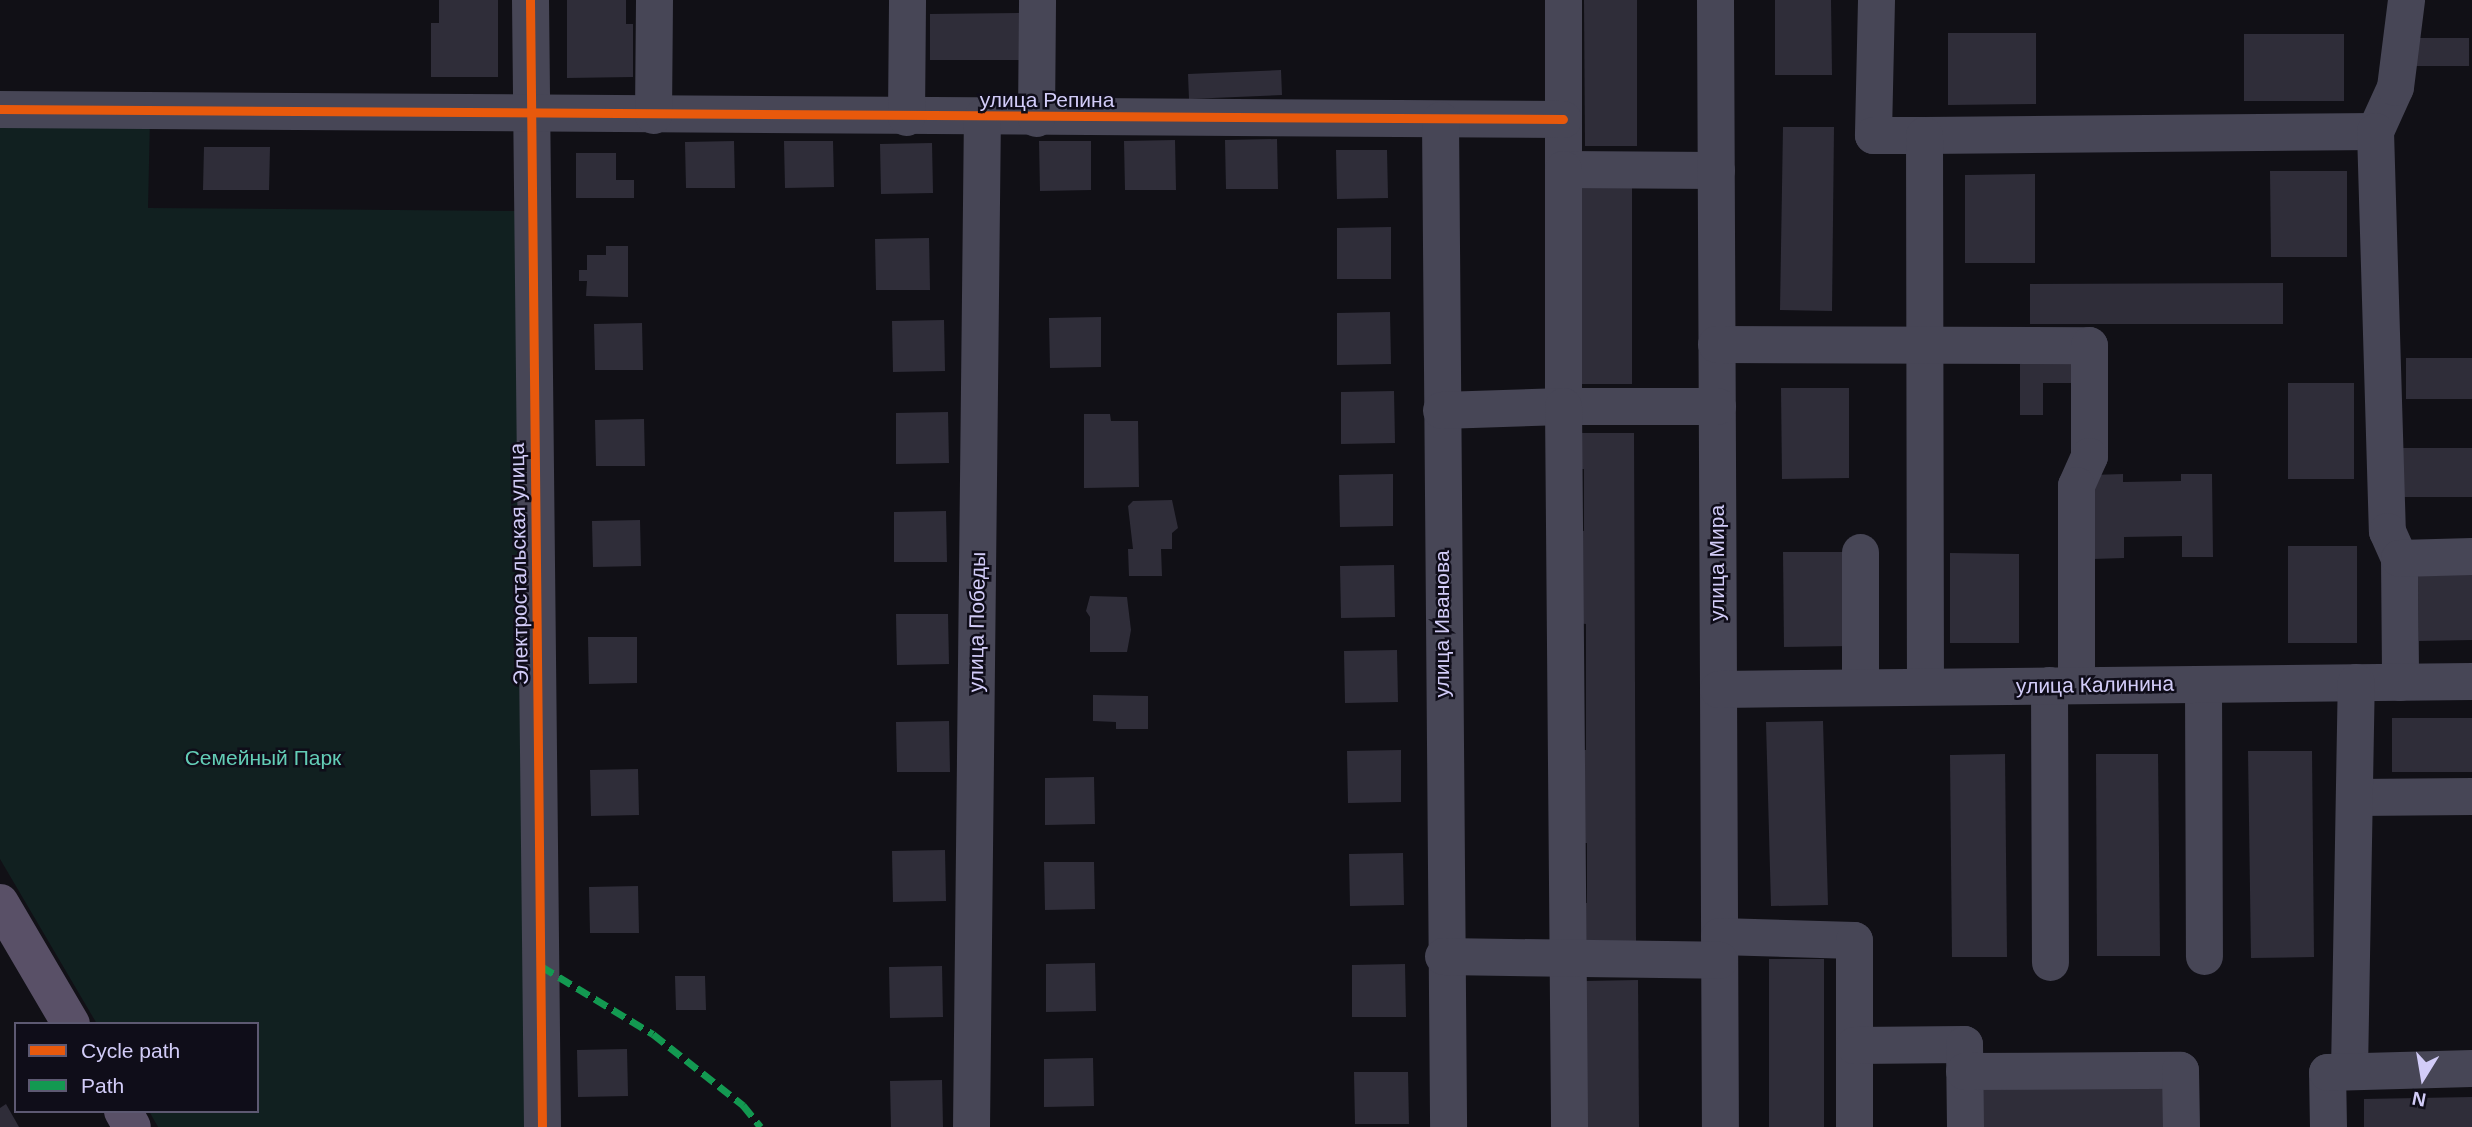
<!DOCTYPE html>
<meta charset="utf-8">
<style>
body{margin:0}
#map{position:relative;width:2472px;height:1127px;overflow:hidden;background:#111016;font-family:Arial,sans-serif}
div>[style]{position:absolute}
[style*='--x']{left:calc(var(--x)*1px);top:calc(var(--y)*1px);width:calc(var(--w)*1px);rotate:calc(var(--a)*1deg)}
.green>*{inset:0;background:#112020}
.building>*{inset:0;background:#2f2d39}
.minor>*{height:37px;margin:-18.5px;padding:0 18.5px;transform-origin:18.5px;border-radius:18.5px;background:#474656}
.major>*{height:38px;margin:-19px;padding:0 19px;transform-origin:19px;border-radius:19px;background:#595067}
.quiet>*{height:7px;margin-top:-3.5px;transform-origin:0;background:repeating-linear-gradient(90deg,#139951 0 14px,transparent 0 21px)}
.cycleway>*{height:9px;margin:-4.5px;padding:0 4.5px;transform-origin:4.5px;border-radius:4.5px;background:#e8590c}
span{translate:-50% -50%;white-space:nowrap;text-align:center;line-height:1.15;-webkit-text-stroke:5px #0f0d19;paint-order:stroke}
.street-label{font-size:21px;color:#d2ccf8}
.park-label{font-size:21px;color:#63cdb6}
.legend{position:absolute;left:14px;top:1022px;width:245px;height:91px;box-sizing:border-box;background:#0f0d19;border:2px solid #5d5972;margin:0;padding:9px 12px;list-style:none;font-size:21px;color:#d2ccf8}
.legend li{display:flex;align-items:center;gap:14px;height:35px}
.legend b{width:35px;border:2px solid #5d5972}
.north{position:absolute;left:2388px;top:1043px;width:70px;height:70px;-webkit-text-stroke:5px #0f0d19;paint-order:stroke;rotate:191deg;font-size:19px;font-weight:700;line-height:28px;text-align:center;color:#d2ccf8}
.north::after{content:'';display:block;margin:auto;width:24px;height:32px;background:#d2ccf8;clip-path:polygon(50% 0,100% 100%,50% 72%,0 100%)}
</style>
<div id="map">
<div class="green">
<div style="clip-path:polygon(0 117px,150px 118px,148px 208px,522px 211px,530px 1127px,158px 1127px,149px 1111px,257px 1111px,257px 1024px,97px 1024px,0 859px)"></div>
</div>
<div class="building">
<div style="clip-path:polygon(439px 0,498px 0,498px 77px,431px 77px,431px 23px,439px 23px)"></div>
<div style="clip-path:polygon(567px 0,626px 0,626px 24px,633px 24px,633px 77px,567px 78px)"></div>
<div style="clip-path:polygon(1584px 0,1637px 0,1637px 146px,1585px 146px)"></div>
<div style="clip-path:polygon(1775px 0,1831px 0,1832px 75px,1775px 75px)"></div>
<div style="clip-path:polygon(1025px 13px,1025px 60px,930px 60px,930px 14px)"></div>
<div style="clip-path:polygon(1948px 33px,2036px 33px,2036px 104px,1948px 105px)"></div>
<div style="clip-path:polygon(2244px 34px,2344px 34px,2344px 101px,2244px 101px)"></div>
<div style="clip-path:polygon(2408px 38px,2469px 38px,2469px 66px,2408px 66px)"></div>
<div style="clip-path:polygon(1281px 70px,1282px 95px,1189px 99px,1188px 74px)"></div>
<div style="clip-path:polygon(1783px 127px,1834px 127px,1832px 311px,1780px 310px)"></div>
<div style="clip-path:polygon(1277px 139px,1278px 189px,1226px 189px,1225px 140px)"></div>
<div style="clip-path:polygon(1175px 140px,1176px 190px,1125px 190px,1124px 141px)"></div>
<div style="clip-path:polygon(734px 141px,735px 188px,686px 188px,685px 142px)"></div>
<div style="clip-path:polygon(784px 141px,833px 141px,834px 187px,785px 188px)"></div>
<div style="clip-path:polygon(1039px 141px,1091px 141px,1091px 190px,1040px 191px)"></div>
<div style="clip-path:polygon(932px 143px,933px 193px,881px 194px,880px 144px)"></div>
<div style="clip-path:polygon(204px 147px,270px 147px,269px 190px,203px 190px)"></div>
<div style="clip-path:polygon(1336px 150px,1387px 150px,1388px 198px,1337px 199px)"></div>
<div style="clip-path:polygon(576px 153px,616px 153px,616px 180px,634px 180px,634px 198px,576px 198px)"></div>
<div style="clip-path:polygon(2270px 171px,2347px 171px,2347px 257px,2271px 257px)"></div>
<div style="clip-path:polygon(2035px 174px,2035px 263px,1965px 263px,1965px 175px)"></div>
<div style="clip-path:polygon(1574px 186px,1632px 187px,1632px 384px,1575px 384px)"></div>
<div style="clip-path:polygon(1391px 227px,1391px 279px,1337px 279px,1337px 228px)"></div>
<div style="clip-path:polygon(929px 238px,930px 290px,876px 290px,875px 239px)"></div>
<div style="clip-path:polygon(606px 246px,628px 246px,628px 297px,586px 296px,587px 281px,579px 281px,579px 270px,587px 270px,587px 255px,606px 255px)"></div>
<div style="clip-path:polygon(2283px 283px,2283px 324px,2030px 324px,2030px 284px)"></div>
<div style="clip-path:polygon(1390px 312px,1391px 364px,1337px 365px,1337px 313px)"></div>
<div style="clip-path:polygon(1101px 317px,1101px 367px,1050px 368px,1049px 318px)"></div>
<div style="clip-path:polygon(944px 320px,945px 371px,893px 372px,892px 321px)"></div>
<div style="clip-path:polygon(642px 323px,643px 370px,595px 370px,594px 324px)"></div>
<div style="clip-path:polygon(2406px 358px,2472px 358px,2472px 399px,2406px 399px)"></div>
<div style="clip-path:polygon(2020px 359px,2080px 359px,2080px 383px,2043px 383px,2043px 415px,2020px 415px)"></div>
<div style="clip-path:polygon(2288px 383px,2354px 383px,2354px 479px,2288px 479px)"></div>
<div style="clip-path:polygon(1781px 388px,1849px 388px,1849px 478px,1782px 479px)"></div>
<div style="clip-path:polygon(1394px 391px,1395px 443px,1341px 444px,1341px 392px)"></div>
<div style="clip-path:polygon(948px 412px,949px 463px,896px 464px,896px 413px)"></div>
<div style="clip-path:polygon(1084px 414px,1110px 414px,1111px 421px,1138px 421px,1139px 487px,1084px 488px)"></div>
<div style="clip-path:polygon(644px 419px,645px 466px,596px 466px,595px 420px)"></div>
<div style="clip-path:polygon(1576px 433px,1634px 433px,1636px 942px,1578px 942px,1578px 903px,1587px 903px,1587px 843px,1578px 843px,1577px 750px,1586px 750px,1586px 624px,1577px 623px,1577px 589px,1583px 589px,1583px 570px,1577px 570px,1577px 531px,1584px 531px,1584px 469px,1576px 469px)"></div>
<div style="clip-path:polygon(2396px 448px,2472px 448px,2472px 497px,2397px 497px)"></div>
<div style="clip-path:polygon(1393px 474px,1393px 526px,1340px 527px,1339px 475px)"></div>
<div style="clip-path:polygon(2123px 474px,2123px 482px,2181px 481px,2181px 474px,2212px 474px,2213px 557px,2182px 557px,2182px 536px,2124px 537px,2124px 558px,2093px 559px,2092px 475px)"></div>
<div style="clip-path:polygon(1172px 500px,1178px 528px,1172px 533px,1172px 549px,1161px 549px,1162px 576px,1129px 576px,1128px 549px,1133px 549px,1128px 506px,1133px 501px)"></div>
<div style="clip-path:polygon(946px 511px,947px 562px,894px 562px,894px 512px)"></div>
<div style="clip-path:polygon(640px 520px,641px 566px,593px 567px,592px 521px)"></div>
<div style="clip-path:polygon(2288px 546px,2357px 546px,2357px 643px,2288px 643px)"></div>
<div style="clip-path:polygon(1783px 552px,1851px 552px,1851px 646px,1784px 647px)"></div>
<div style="clip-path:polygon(1950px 553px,2019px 554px,2019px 643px,1950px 643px)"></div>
<div style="clip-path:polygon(1394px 565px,1395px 617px,1341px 618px,1340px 566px)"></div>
<div style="clip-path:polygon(2472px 569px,2472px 640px,2419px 641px,2418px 570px)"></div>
<div style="clip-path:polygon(1090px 596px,1127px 597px,1131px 630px,1127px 652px,1090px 652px,1090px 617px,1086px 611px)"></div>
<div style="clip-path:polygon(896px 614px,948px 614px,949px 664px,897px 665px)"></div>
<div style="clip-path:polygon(588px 637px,637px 637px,637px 683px,589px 684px)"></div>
<div style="clip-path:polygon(1397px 650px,1398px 702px,1345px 703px,1344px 651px)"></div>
<div style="clip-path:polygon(1093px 695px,1148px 696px,1148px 729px,1116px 729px,1116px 722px,1093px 721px)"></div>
<div style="clip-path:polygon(2392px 718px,2472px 718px,2472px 772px,2392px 772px)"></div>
<div style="clip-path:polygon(949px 721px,950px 772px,897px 772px,896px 722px)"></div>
<div style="clip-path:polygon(1823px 721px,1828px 905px,1771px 906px,1766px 722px)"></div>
<div style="clip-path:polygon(1401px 750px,1401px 802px,1348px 803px,1347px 751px)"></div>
<div style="clip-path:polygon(2248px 751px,2312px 751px,2314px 957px,2251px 958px)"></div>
<div style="clip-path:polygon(2005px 754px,2007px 957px,1952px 957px,1950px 755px)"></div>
<div style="clip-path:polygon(2096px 754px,2158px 754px,2160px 956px,2097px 956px)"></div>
<div style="clip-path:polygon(638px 769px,639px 815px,591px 816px,590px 770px)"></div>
<div style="clip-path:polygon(1094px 777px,1095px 824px,1045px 825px,1045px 778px)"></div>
<div style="clip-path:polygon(945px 850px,946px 901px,893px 902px,892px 851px)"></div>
<div style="clip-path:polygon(1403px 853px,1404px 905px,1350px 906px,1349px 854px)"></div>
<div style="clip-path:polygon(1044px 862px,1094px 862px,1095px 909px,1045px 910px)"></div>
<div style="clip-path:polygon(638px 886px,639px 933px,590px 933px,589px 887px)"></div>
<div style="clip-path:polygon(1769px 959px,1824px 959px,1824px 1127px,1769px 1127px)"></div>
<div style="clip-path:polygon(1095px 963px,1096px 1011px,1046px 1012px,1046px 964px)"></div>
<div style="clip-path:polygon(1405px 964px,1406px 1017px,1352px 1017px,1352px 965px)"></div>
<div style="clip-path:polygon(942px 966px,943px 1017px,890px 1018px,889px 967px)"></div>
<div style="clip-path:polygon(675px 976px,705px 976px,706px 1010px,676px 1010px)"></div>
<div style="clip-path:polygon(1638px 980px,1639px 1127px,1586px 1127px,1585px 981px)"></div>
<div style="clip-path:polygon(627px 1049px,628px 1096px,578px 1097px,577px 1050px)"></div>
<div style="clip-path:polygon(1093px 1058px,1094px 1106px,1044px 1107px,1044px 1059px)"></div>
<div style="clip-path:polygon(1354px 1072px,1408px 1072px,1409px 1124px,1355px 1124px)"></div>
<div style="clip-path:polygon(942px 1080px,943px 1127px,891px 1127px,890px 1081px)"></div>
<div style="clip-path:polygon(1972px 1080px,2164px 1080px,2164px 1127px,1972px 1127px)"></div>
<div style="clip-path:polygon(2472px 1097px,2472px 1127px,2364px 1127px,2364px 1099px)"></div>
<div style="clip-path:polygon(6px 1104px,19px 1127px,0 1127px,0 1108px)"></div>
</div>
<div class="minor">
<div style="--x:530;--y:0;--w:1127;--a:89.39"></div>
<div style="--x:1563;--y:0;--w:169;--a:90"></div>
<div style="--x:1563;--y:169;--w:153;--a:0.4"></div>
<div style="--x:1715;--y:0;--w:1127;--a:89.75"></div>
<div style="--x:1876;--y:0;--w:135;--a:91.3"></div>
<div style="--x:1873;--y:135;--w:51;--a:0"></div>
<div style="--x:1924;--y:135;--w:451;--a:-0.5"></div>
<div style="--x:2375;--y:131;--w:48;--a:-65.6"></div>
<div style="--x:2395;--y:87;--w:88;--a:-82.8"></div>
<div style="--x:0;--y:109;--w:1563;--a:0.37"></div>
<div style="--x:653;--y:115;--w:115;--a:-89.5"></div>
<div style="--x:906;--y:117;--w:117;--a:-89.5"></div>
<div style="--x:1036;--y:118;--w:118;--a:-89.5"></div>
<div style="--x:1440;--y:120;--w:1007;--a:89.54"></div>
<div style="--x:2375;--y:131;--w:400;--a:88.3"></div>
<div style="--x:2387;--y:531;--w:30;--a:66"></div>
<div style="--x:2399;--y:558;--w:124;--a:89.5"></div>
<div style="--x:1924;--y:135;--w:551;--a:89.9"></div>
<div style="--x:1563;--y:169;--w:237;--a:90"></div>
<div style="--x:1563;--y:406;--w:154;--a:0"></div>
<div style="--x:1716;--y:344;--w:373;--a:0.2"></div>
<div style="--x:2089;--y:345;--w:111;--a:90"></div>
<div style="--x:2089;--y:456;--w:32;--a:114"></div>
<div style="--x:2076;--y:485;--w:200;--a:90"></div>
<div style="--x:1441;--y:410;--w:122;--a:-1.9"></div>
<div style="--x:1563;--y:406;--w:721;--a:89.52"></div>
<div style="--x:1860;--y:552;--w:135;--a:90"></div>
<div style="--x:2399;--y:558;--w:73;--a:-1.6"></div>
<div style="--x:2203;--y:684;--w:272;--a:89.8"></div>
<div style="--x:2049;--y:685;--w:277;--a:89.8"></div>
<div style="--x:1718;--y:689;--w:754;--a:-0.61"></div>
<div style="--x:2355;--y:797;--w:117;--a:-0.5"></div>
<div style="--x:1719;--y:936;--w:135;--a:1.7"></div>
<div style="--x:1854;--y:940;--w:187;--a:90"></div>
<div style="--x:1443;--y:956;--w:276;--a:0.8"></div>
<div style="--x:1854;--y:1045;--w:110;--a:-0.5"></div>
<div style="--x:1964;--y:1044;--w:83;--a:89.3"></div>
<div style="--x:1964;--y:1071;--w:216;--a:-0.3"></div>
<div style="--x:2180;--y:1070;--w:57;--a:89"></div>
<div style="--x:2349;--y:1071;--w:389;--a:-89"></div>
<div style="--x:971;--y:1127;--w:1010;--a:-89.38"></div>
<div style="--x:2328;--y:1127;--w:55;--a:-91"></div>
<div style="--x:2327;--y:1072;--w:145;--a:-1.6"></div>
</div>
<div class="major">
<div style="--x:0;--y:903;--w:140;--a:59.6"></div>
<div style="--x:123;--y:1111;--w:18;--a:61"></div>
</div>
<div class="quiet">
<div style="--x:541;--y:966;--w:131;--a:31.3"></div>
<div style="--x:653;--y:1034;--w:115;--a:38.3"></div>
<div style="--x:743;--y:1105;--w:28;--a:51"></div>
</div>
<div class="cycleway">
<div style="--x:530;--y:0;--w:1127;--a:89.39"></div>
<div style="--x:0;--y:109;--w:1563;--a:0.37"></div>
</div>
<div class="street-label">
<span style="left:1047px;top:100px">улица Репина</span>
<span style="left:1717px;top:563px;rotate:-90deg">улица Мира</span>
<span style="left:519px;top:564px;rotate:-91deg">Электростальская улица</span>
<span style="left:977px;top:622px;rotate:-89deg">улица Победы</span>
<span style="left:1442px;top:624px;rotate:-90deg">улица Иванова</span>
<span style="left:2095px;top:685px;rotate:-1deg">улица Калинина</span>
</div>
<div class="park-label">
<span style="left:263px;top:758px">Семейный Парк</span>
</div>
<ul class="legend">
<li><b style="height:9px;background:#e8590c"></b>Cycle path</li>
<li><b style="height:9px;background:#139951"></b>Path</li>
</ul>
<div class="north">N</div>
</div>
